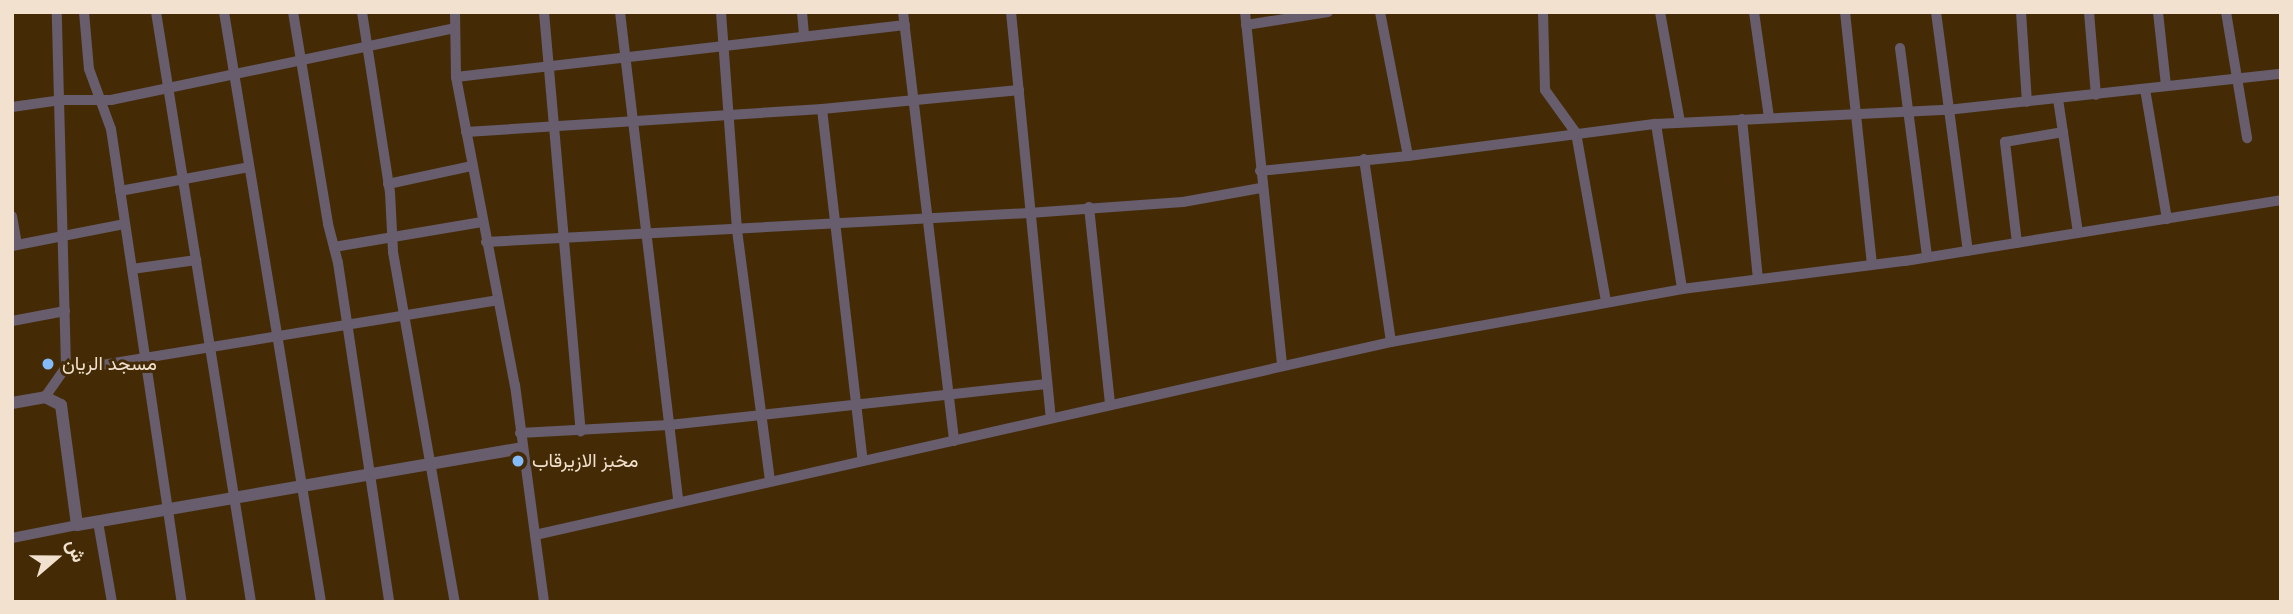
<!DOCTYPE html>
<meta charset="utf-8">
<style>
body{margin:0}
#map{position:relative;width:2293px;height:614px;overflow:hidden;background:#442b06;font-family:Roboto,Vazirmatn,sans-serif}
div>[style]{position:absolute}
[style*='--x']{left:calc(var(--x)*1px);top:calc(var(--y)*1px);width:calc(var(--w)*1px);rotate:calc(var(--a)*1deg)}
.minor>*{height:10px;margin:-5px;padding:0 5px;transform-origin:5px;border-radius:5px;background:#675d6d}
.tertiary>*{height:12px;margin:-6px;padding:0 6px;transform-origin:6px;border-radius:6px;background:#675d6d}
.dots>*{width:19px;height:19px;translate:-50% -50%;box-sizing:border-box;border:4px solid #442b06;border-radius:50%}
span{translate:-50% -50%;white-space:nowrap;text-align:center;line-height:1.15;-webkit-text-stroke:6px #442b06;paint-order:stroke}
.poi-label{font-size:19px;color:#f1e1ce}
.left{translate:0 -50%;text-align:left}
.frame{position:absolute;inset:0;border:14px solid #f1e1ce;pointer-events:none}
.north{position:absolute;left:21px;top:523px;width:70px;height:70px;-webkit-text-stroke:5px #442b06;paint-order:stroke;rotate:70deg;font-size:19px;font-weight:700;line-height:28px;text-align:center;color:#f1e1ce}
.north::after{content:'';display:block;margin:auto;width:24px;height:32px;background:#f1e1ce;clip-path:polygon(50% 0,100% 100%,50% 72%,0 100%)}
</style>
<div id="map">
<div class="minor">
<div style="--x:84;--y:12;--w:57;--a:85"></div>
<div style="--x:89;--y:69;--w:64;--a:69.9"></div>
<div style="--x:111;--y:129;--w:478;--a:81.5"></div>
<div style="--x:156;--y:12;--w:598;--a:80.85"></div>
<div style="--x:224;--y:12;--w:598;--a:80.66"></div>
<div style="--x:293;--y:12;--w:215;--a:80.6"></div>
<div style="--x:328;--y:224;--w:40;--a:75.6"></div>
<div style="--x:338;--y:263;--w:343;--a:81.4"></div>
<div style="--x:362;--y:12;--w:182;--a:81.2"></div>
<div style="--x:390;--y:192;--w:60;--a:87.1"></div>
<div style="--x:393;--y:252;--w:355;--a:80"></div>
<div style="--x:455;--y:12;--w:65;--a:89.1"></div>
<div style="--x:456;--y:77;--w:314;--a:79.2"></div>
<div style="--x:515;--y:385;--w:151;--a:82.4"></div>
<div style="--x:535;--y:535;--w:877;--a:-12.71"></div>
<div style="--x:1391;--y:342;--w:296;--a:-10.3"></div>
<div style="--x:1682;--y:289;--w:225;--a:-7.2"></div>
<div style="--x:1905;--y:261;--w:381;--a:-9.2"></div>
<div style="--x:544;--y:12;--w:421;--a:85"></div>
<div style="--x:620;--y:12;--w:492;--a:83.2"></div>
<div style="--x:721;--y:12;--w:219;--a:85.8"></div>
<div style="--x:737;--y:230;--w:253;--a:82.5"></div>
<div style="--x:802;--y:12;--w:23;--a:85"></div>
<div style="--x:903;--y:12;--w:432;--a:83.2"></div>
<div style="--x:1011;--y:12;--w:408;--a:84.4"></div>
<div style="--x:1245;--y:12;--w:355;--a:84"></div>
<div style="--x:1543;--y:12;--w:78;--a:88.5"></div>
<div style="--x:1545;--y:90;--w:53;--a:54.2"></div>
<div style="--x:1576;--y:133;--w:172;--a:79.9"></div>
<div style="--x:1660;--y:12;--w:112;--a:79.7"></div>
<div style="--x:1754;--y:12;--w:107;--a:81.9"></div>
<div style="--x:1845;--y:12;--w:254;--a:83.9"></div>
<div style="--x:1936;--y:12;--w:241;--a:82.4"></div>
<div style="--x:2021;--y:12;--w:90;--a:86.2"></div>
<div style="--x:2089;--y:12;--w:83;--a:85.2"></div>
<div style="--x:2158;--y:12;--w:74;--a:83.8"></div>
<div style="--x:2226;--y:12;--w:128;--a:80.5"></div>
<div style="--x:1246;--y:25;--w:83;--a:-9"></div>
<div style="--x:1900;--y:48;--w:211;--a:82.6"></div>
<div style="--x:456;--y:77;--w:452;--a:-6.6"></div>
<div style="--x:2145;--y:89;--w:132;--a:80.4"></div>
<div style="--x:2058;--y:99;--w:135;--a:81.5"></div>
<div style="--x:12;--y:107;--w:49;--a:-8.1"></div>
<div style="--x:61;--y:100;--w:50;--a:0"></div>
<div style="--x:111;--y:100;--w:351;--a:-11.8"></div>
<div style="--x:822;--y:109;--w:354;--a:83.4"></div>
<div style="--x:1742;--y:119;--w:161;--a:84.3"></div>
<div style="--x:1656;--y:124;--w:167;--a:81"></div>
<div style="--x:466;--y:132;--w:357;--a:-3.7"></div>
<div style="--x:822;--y:109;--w:198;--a:-5.5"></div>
<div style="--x:1408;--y:156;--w:250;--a:-7.4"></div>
<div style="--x:1656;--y:124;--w:291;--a:-2.8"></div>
<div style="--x:1947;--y:110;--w:336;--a:-6.2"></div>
<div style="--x:1364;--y:159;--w:185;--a:81.6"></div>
<div style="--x:1260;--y:171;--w:149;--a:-5.8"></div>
<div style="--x:1408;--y:156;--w:147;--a:-101"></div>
<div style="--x:388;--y:184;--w:86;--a:-12.1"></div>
<div style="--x:120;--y:191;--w:131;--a:-10.5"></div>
<div style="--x:1089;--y:207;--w:198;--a:83.9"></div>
<div style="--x:12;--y:216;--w:29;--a:80"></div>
<div style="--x:486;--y:242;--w:544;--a:-3.06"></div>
<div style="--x:1029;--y:213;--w:154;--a:-4.1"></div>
<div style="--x:1183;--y:202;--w:79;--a:-10.2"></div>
<div style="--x:2017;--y:243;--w:102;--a:-96.8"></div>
<div style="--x:2005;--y:142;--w:59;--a:-9.8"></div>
<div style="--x:12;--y:246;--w:114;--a:-11.1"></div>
<div style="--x:334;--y:247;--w:150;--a:-9.6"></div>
<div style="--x:132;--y:269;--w:65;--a:-8"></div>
<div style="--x:12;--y:321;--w:54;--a:-10.7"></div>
<div style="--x:65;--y:371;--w:438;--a:-9.3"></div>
<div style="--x:45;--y:397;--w:37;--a:-55"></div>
<div style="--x:66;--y:367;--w:355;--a:-91.5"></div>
<div style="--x:520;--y:433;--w:149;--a:-3.1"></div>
<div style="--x:669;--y:425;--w:380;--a:-6.2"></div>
<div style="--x:98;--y:522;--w:81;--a:80.1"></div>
<div style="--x:535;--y:535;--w:68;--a:82.3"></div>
<div style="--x:12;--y:538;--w:66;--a:-11.3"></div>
</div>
<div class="tertiary">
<div style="--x:12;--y:403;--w:34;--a:-10"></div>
<div style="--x:45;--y:397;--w:18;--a:27"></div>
<div style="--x:61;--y:405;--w:121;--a:82.4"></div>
<div style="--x:77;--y:525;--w:451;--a:-9.8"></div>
</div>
<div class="dots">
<div style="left:48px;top:364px;background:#84bcfb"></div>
<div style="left:518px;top:461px;background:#84bcfb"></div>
</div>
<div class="poi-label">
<span class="left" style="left:62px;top:364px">مسجد الريان</span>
<span class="left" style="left:532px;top:461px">مخبز الازيرقاب</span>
</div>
<div class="frame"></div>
<div class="north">ش</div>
</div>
